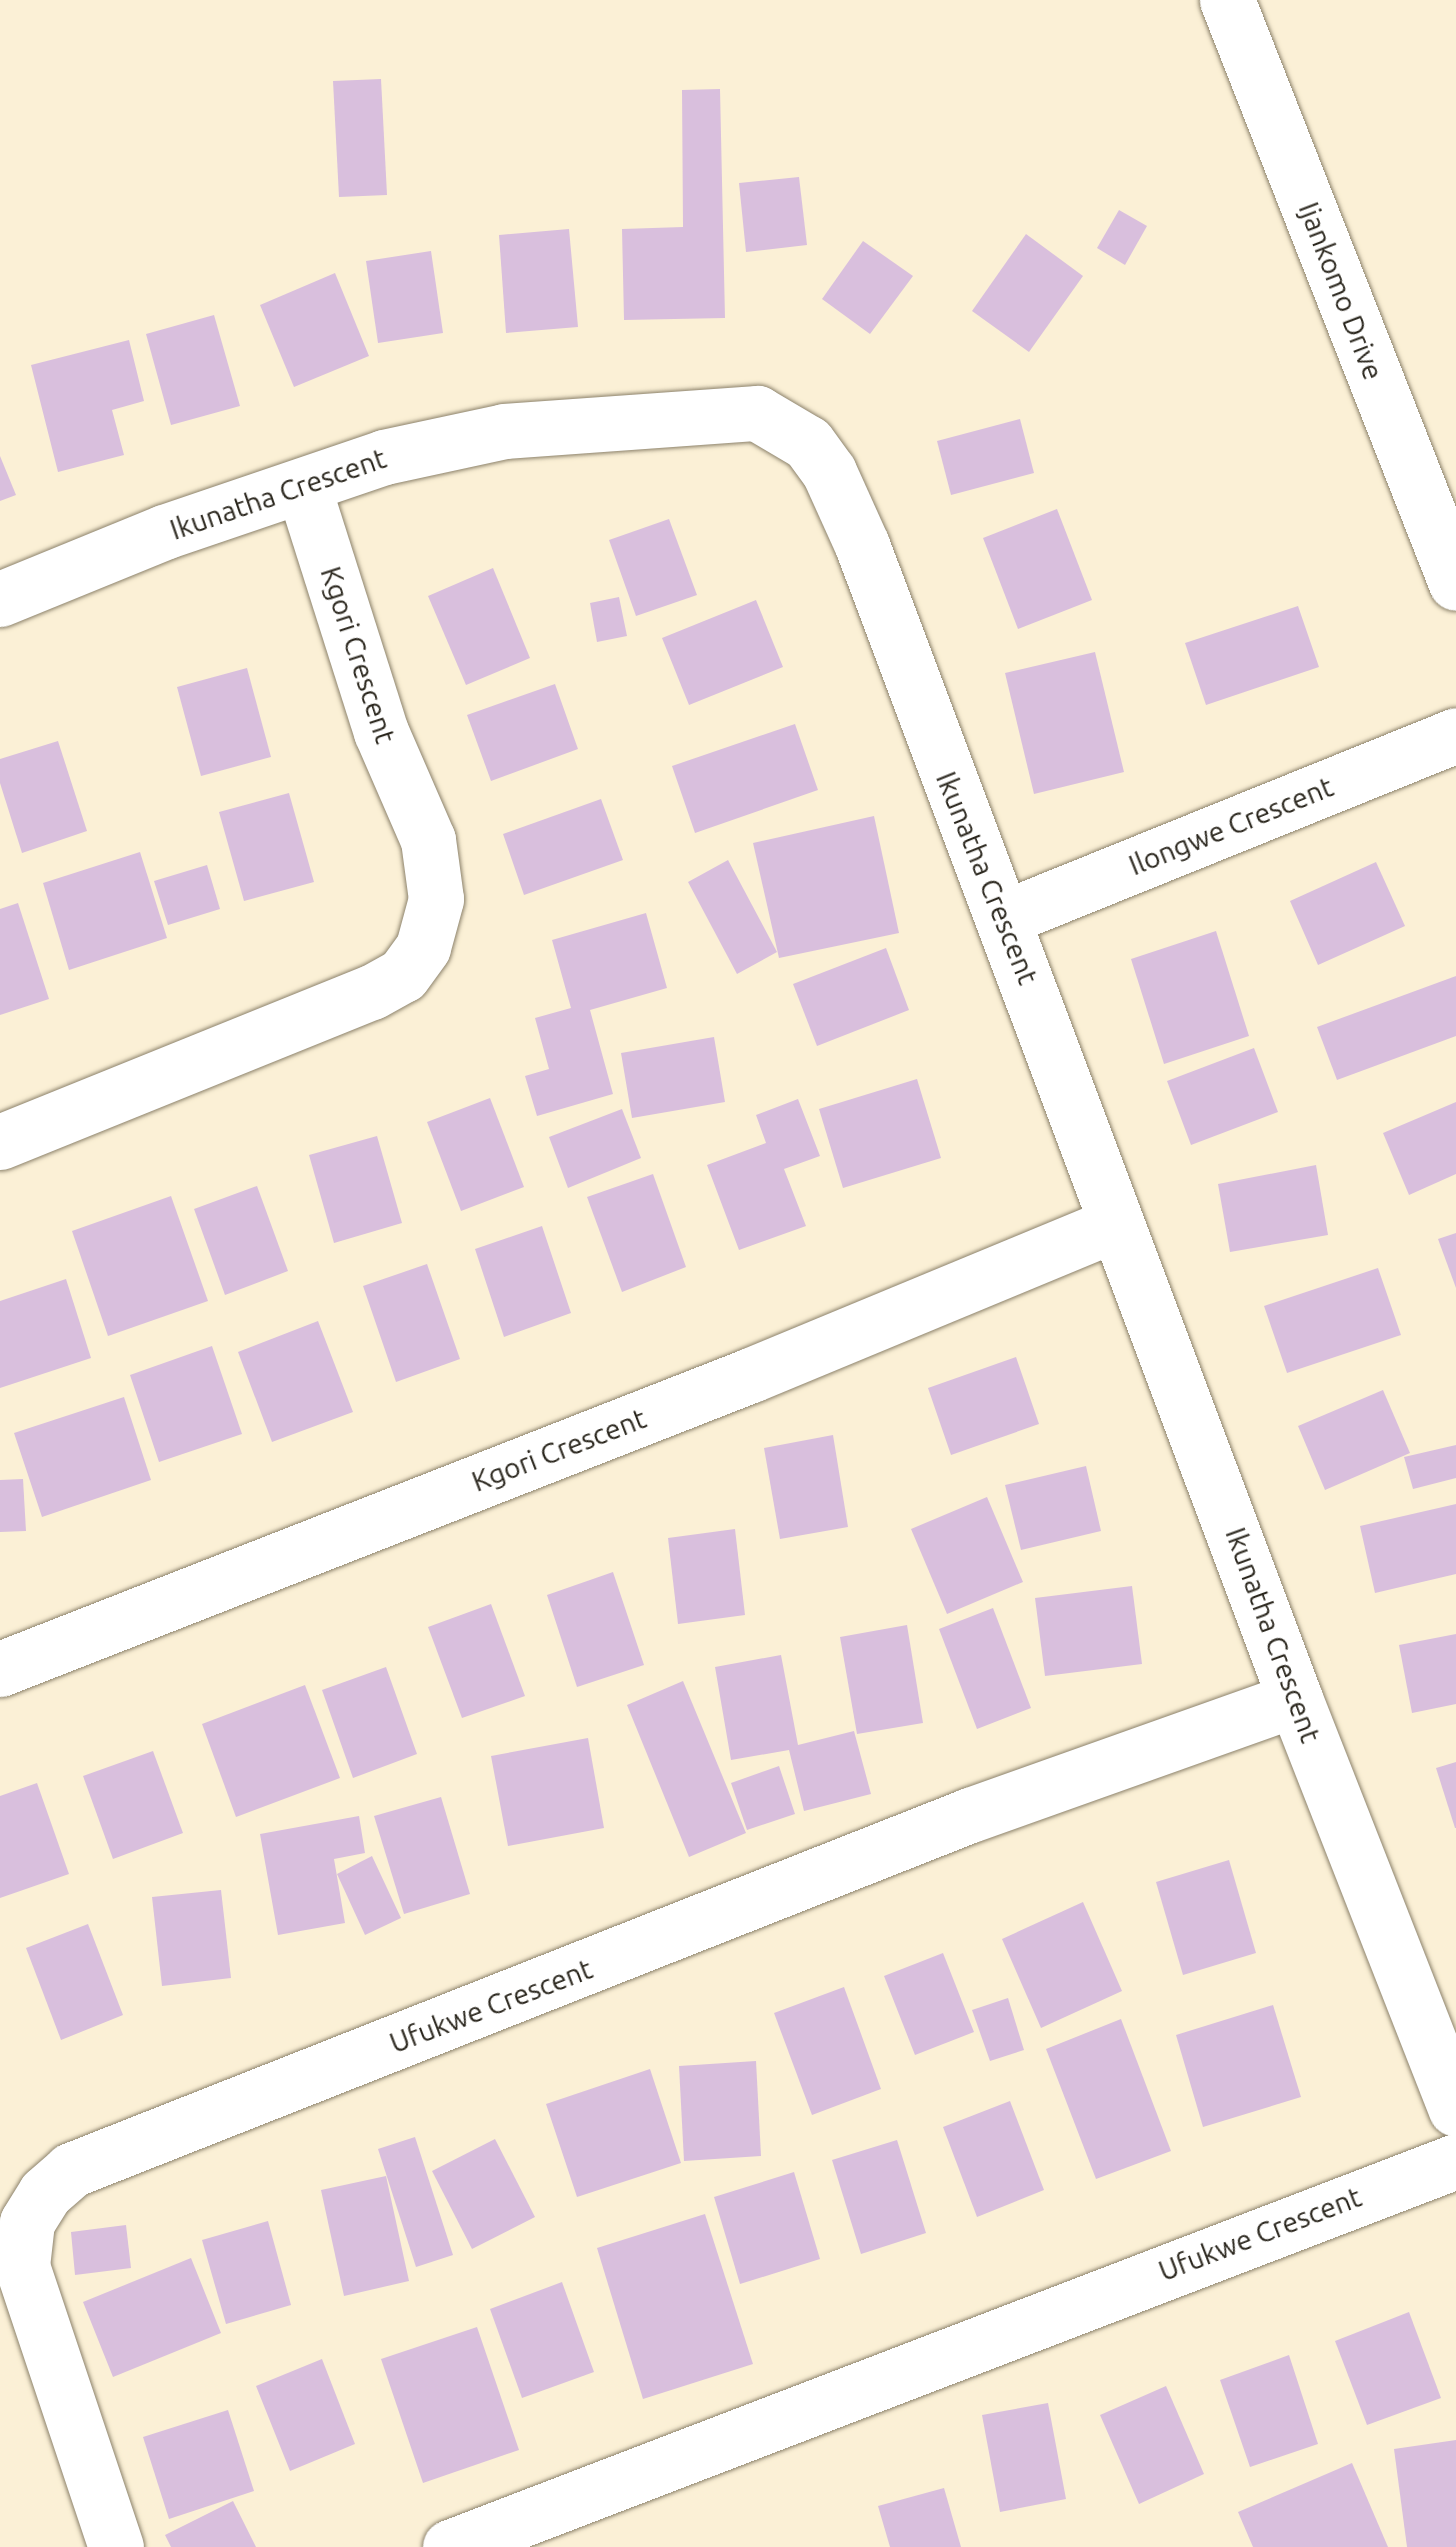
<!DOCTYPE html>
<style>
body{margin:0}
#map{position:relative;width:1456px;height:2547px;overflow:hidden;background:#fbf0d6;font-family:Ubuntu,sans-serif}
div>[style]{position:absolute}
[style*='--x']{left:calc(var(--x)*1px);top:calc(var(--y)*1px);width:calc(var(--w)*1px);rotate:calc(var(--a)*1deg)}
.building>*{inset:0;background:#d9bfdd}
.roads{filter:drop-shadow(0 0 2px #8c826b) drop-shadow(0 0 2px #8c826b)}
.minor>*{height:55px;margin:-27.5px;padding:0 27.5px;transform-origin:27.5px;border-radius:27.5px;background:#fff}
span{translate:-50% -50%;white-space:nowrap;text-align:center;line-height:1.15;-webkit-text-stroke:9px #fff;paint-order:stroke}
.street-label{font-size:28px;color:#2a261d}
</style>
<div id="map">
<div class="building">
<div style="clip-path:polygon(381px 79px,387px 195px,339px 197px,333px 81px)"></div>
<div style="clip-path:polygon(720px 89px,725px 318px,624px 320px,622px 229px,683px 227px,682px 90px)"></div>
<div style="clip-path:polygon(799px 177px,807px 245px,746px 252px,739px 183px)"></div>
<div style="clip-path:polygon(1119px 210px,1147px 226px,1125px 265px,1097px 248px)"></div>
<div style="clip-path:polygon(569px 229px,578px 327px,506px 333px,499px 235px)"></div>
<div style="clip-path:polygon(1026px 234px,1083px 276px,1029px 352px,972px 311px)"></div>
<div style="clip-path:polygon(863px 241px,913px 276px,870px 334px,822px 299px)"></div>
<div style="clip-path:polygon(431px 251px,443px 333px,378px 343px,366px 261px)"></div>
<div style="clip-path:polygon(335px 273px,369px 356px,294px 387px,260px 305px)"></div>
<div style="clip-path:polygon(214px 315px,240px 406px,171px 425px,146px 334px)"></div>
<div style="clip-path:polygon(129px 340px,144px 401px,112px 410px,124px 455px,58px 472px,31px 365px)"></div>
<div style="clip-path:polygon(1020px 419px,1034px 473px,951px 495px,937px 441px)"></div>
<div style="clip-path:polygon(0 456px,16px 495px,0 501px)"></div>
<div style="clip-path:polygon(1057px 509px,1092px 600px,1018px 629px,983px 538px)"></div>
<div style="clip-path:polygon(669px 519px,697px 595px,636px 616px,609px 540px)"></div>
<div style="clip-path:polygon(493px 568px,530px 658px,466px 685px,428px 596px)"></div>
<div style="clip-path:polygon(619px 597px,627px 636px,597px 642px,590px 603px)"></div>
<div style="clip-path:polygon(756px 600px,783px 667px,689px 705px,662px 638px)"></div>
<div style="clip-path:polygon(1298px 606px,1319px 667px,1206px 705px,1185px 643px)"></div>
<div style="clip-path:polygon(1095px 652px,1124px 772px,1034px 794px,1005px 673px)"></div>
<div style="clip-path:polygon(247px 668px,271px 757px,201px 776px,177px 687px)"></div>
<div style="clip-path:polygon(555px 684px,578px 749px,491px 781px,467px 715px)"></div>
<div style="clip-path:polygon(795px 724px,818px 790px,695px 833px,672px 766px)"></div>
<div style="clip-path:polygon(58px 741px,87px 831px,22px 853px,0 783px,0 759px)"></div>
<div style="clip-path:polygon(289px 793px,314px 882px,244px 901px,219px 812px)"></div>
<div style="clip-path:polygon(601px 799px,623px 860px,524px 895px,503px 834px)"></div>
<div style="clip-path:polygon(874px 816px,899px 933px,779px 958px,753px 843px)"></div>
<div style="clip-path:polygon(140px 852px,167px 938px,69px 970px,43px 883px)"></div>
<div style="clip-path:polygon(728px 860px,777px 952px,737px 974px,688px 882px)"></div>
<div style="clip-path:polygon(1376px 862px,1405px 926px,1318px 965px,1290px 901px)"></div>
<div style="clip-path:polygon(207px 865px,220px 909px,168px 925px,154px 881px)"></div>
<div style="clip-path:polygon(18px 903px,49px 999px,0 1015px,0 909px)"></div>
<div style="clip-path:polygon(646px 913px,667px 988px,590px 1010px,613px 1094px,537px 1116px,525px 1076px,549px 1069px,535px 1018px,571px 1008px,552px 940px)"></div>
<div style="clip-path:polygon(1216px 931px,1249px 1036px,1164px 1064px,1131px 959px)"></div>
<div style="clip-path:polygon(886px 948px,909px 1010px,817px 1046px,793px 984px)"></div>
<div style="clip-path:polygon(1456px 976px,1456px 1036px,1337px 1080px,1317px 1027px)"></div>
<div style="clip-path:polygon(714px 1037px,725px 1102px,632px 1118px,621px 1053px)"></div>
<div style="clip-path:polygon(1254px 1048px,1278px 1112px,1191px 1145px,1167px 1081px)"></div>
<div style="clip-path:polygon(917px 1079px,941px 1158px,843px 1188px,819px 1109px)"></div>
<div style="clip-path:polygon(490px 1098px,524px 1187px,461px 1211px,427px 1122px)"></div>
<div style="clip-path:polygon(798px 1099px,820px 1156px,784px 1169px,806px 1226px,739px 1250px,707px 1165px,766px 1143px,756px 1115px)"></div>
<div style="clip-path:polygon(1456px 1102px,1456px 1174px,1409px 1195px,1383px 1133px)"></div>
<div style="clip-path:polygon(622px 1109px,641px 1158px,568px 1188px,549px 1137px)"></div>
<div style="clip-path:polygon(377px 1136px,402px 1223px,334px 1243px,309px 1155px)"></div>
<div style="clip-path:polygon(1316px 1165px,1328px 1235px,1230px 1252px,1218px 1184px)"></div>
<div style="clip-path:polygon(653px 1174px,686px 1267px,622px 1292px,587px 1197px)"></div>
<div style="clip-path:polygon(257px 1186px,288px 1271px,225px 1295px,194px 1209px)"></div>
<div style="clip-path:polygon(171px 1196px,208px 1301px,108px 1336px,72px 1231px)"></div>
<div style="clip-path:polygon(542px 1226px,571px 1313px,504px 1337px,475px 1249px)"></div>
<div style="clip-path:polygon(1456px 1233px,1456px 1288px,1438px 1239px)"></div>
<div style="clip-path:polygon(427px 1264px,460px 1359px,396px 1382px,363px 1286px)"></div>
<div style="clip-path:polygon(1378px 1268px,1401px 1335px,1287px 1373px,1264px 1306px)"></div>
<div style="clip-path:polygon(66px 1279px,91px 1358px,0 1388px,0 1301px)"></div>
<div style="clip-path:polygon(318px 1321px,353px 1412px,272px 1442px,238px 1352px)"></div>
<div style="clip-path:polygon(212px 1346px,242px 1434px,159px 1462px,130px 1375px)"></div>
<div style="clip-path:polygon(1016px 1357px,1039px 1424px,951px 1455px,928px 1388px)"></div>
<div style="clip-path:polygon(1383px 1390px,1410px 1453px,1325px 1490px,1298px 1426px)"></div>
<div style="clip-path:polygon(124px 1397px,151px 1480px,42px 1517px,14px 1433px)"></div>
<div style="clip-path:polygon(833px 1435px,848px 1527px,780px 1539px,764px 1448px)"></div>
<div style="clip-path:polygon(1456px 1445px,1456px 1478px,1413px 1489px,1404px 1457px)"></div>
<div style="clip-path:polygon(1086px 1466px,1101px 1531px,1021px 1550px,1005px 1485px)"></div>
<div style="clip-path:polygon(23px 1479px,26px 1531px,0 1532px,0 1480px)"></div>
<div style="clip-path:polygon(987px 1497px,1023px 1582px,947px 1614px,911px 1529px)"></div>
<div style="clip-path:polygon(1456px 1504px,1456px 1574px,1375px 1593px,1360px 1526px)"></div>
<div style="clip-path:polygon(735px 1529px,745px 1615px,678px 1624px,668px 1538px)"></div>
<div style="clip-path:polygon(613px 1572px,644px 1665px,577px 1687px,547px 1595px)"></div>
<div style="clip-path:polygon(1132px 1586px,1142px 1664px,1045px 1676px,1035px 1598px)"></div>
<div style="clip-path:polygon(491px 1604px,525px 1696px,462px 1718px,428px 1627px)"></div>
<div style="clip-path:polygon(993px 1608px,1031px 1708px,977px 1729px,939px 1629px)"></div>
<div style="clip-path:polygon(907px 1625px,923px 1723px,857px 1734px,840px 1637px)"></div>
<div style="clip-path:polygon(1456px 1634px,1456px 1704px,1412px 1713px,1399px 1645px)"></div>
<div style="clip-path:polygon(781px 1655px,798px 1745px,854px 1731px,871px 1794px,804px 1811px,789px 1750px,731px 1760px,715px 1667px)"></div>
<div style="clip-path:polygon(386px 1667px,417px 1754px,353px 1778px,322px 1690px)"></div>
<div style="clip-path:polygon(683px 1681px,746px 1833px,689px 1857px,627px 1705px)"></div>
<div style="clip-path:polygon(305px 1685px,340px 1778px,236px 1817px,202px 1724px)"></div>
<div style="clip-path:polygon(588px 1738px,604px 1828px,508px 1846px,491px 1756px)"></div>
<div style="clip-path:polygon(153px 1751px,183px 1833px,113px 1859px,83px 1776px)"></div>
<div style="clip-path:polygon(1456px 1762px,1456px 1828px,1455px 1828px,1436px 1768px)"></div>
<div style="clip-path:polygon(779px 1766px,795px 1814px,747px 1830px,731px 1783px)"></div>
<div style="clip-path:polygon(37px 1783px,69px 1874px,0 1898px,0 1796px)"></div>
<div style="clip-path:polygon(441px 1797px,470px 1894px,404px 1914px,374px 1816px)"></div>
<div style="clip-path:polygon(359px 1816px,365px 1853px,334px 1859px,345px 1923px,278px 1935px,260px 1834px)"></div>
<div style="clip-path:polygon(372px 1856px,401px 1918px,365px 1935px,337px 1874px)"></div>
<div style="clip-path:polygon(1229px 1860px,1256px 1953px,1183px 1975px,1156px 1882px)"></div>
<div style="clip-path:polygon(221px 1890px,231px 1978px,162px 1986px,152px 1897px)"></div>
<div style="clip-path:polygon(1083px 1902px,1122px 1991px,1041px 2028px,1002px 1939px)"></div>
<div style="clip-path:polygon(88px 1924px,123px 2015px,61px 2040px,26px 1948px)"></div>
<div style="clip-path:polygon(943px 1953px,974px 2032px,915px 2055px,884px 1976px)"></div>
<div style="clip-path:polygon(844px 1987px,881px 2089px,812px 2115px,774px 2013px)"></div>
<div style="clip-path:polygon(1008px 1998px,1024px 2050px,990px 2061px,972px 2010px)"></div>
<div style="clip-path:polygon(1273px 2005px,1301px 2097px,1203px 2127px,1176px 2035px)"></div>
<div style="clip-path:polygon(1121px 2019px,1171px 2151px,1096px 2179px,1046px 2049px)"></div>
<div style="clip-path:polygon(756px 2061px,761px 2156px,684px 2161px,679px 2066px)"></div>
<div style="clip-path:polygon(650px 2069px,681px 2163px,577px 2197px,546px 2104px)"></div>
<div style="clip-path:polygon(1010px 2101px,1044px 2190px,977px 2217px,943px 2127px)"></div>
<div style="clip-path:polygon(415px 2137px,453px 2255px,416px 2267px,378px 2149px)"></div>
<div style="clip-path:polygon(495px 2139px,535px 2217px,472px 2249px,432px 2171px)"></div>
<div style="clip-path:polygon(897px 2140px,926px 2233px,861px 2254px,832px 2160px)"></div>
<div style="clip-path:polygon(794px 2172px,820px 2259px,740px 2284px,714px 2197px)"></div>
<div style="clip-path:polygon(386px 2176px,409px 2281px,344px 2296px,321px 2190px)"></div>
<div style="clip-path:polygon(705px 2214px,753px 2364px,643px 2399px,597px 2248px)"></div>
<div style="clip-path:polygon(268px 2221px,291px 2305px,226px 2324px,202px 2240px)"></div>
<div style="clip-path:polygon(126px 2225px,131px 2268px,75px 2275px,71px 2232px)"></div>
<div style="clip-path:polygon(191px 2258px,221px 2333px,113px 2377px,83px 2302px)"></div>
<div style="clip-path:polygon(562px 2282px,594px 2372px,522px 2398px,490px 2309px)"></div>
<div style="clip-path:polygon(1409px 2312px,1441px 2398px,1367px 2425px,1335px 2341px)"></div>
<div style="clip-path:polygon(477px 2327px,519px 2450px,423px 2483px,381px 2359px)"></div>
<div style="clip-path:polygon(1289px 2355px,1318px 2444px,1250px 2467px,1220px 2380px)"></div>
<div style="clip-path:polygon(322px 2359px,355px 2444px,290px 2471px,256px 2386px)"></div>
<div style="clip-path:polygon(1166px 2386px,1204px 2474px,1139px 2504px,1100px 2415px)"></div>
<div style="clip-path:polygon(1048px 2403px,1066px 2499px,1000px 2512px,982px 2415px)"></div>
<div style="clip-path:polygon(228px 2410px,254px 2491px,169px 2519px,143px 2437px)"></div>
<div style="clip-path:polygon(1456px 2440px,1456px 2547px,1407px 2547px,1394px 2449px)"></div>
<div style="clip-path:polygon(1352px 2463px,1388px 2547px,1253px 2547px,1238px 2512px)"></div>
<div style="clip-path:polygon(944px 2488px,961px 2547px,890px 2547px,878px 2506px)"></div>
<div style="clip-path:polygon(233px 2501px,256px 2547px,171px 2547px,165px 2535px)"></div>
</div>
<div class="roads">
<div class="minor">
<div style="--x:1227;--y:0;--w:626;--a:68.56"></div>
<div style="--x:0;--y:599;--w:177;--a:-22.2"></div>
<div style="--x:164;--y:532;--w:232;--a:-18.8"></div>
<div style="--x:384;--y:457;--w:123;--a:-12.2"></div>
<div style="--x:504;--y:431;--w:254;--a:-4.1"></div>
<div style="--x:757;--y:413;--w:59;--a:30.5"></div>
<div style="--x:808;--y:443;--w:36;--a:54"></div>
<div style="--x:829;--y:472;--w:80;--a:65.7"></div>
<div style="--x:862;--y:545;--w:1233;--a:69.43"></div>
<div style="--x:1295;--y:1699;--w:440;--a:68.6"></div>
<div style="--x:1006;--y:917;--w:485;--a:-22"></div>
<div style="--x:0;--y:1142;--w:401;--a:-22"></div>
<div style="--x:372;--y:992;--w:35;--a:-29"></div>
<div style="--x:403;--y:975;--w:34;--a:-54"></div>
<div style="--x:423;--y:947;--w:50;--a:-74.8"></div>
<div style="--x:436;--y:899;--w:60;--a:-97.7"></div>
<div style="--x:428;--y:840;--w:118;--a:-113.5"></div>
<div style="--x:381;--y:732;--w:258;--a:-107.6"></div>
<div style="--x:0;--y:1669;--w:806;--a:-21.38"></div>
<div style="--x:751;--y:1375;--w:394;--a:-22.5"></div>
<div style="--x:116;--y:2547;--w:296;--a:-108.5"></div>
<div style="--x:22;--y:2266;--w:44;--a:-83.5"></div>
<div style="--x:27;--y:2222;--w:34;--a:-58"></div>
<div style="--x:45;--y:2193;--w:35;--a:-41"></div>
<div style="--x:71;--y:2170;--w:967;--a:-21.55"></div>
<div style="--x:970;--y:1815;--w:345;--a:-19.6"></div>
<div style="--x:450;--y:2547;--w:1078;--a:-20.99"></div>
</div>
</div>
<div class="street-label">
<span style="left:1341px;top:291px;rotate:69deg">Ijankomo Drive</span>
<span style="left:278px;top:494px;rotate:-19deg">Ikunatha Crescent</span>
<span style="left:358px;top:655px;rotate:72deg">Kgori Crescent</span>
<span style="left:1231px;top:826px;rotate:-22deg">Ilongwe Crescent</span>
<span style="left:987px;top:878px;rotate:68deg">Ikunatha Crescent</span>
<span style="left:559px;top:1450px;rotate:-21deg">Kgori Crescent</span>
<span style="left:1273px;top:1635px;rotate:70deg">Ikunatha Crescent</span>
<span style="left:491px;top:2006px;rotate:-21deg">Ufukwe Crescent</span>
<span style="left:1260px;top:2234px;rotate:-21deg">Ufukwe Crescent</span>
</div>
</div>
